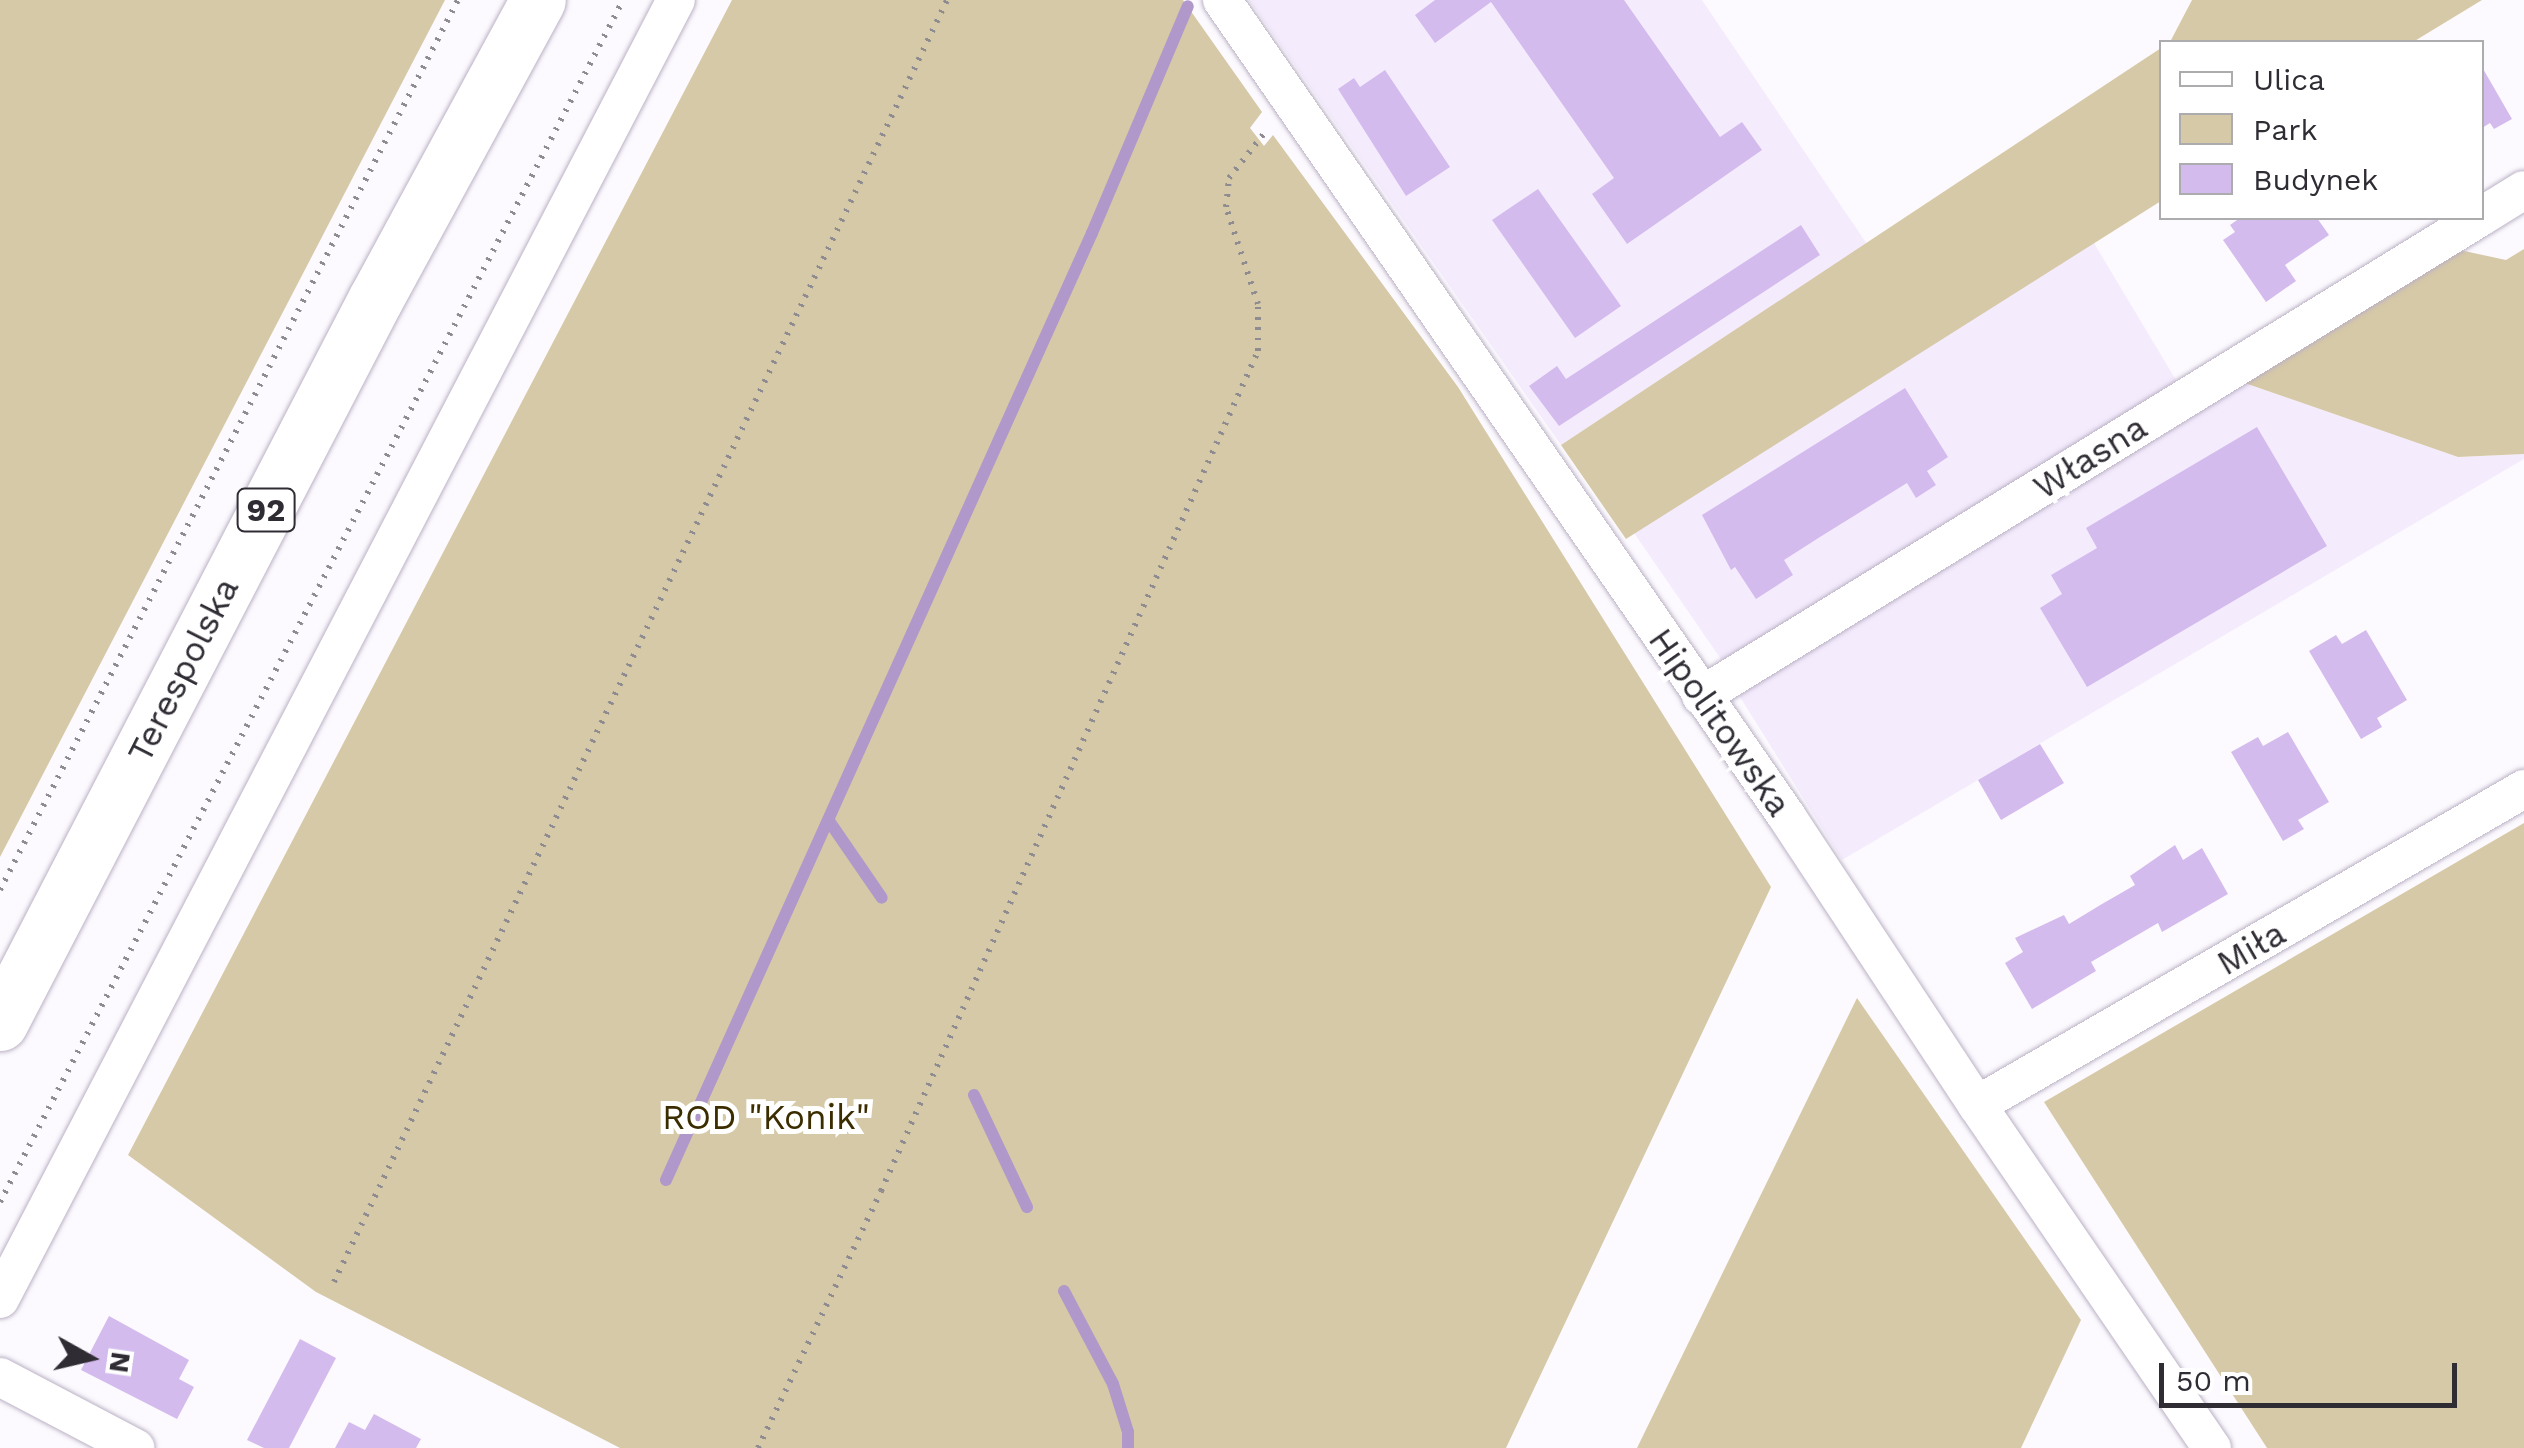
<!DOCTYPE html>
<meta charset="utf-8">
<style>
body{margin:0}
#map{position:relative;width:2524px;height:1448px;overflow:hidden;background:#fcfafe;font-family:"Work Sans",sans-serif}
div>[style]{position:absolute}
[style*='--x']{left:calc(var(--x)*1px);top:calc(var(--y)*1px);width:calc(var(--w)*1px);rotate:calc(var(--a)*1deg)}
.built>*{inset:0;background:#f4ecfd}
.green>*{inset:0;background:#d6c9a7}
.stream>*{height:12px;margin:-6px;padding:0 6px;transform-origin:6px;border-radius:6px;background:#b098ca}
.building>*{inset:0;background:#d4bbee}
.path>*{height:6px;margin-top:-3px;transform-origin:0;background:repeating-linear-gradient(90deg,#8e8b91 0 2.5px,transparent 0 10.5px)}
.roads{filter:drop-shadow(0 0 2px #bbb1c5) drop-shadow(0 0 2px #bbb1c5)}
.street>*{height:38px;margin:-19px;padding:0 19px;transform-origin:19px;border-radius:19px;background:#fff}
.primary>*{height:55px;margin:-27.5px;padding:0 27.5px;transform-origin:27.5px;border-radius:27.5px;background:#fff}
span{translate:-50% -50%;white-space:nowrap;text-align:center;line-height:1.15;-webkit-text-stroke:10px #fff;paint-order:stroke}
.shield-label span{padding:2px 8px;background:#fff;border:2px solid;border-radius:8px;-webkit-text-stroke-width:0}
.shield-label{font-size:32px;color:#302c34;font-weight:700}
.street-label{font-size:35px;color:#302c34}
.park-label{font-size:35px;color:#3c2d00}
.legend{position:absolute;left:2159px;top:40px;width:325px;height:180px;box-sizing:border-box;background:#fff;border:2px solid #acabae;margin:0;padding:12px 18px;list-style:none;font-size:30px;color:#302c34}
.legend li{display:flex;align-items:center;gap:20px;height:50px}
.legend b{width:50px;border:2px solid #acabae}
.north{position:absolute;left:40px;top:1308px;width:100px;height:100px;-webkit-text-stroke:8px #fff;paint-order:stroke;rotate:98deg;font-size:28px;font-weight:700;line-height:40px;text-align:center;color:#302c34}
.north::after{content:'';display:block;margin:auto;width:35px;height:45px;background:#302c34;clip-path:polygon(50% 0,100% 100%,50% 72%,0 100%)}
.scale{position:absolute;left:2159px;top:1363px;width:298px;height:45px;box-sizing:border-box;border:5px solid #302c34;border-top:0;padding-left:12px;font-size:30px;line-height:35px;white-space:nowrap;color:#302c34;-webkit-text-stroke:8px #fff;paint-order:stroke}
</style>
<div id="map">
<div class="built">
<div style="clip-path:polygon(1249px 0,1702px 0,1867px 244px,1561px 445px)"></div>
<div style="clip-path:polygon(2094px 243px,2179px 385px,1725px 665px,1634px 533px)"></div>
<div style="clip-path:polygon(2236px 380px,2458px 457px,2524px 454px,2524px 459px,1842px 860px,1733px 686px)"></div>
</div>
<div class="green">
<div style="clip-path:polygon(0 0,445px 0,0 857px)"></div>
<div style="clip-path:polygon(732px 0,1183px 0,1262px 112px,1250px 128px,1264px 146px,1273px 135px,1458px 387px,1771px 887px,1506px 1448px,620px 1448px,316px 1292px,128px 1155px)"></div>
<div style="clip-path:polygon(2192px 0,2482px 0,2413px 42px,2170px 42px)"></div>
<div style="clip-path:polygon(2161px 48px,2161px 201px,1626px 539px,1561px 445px)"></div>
<div style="clip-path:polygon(2455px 249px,2506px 260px,2524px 249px,2524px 454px,2458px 457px,2236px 380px)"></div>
<div style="clip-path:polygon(2524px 823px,2524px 1448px,2267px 1448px,2044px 1102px)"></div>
<div style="clip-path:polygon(1857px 998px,2081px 1320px,2021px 1448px,1637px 1448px)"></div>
</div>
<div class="stream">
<div style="--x:829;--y:821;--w:93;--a:55.5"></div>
<div style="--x:974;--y:1095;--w:124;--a:64.7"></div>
<div style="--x:666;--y:1180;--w:1038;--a:-65.78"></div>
<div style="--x:1092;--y:233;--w:246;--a:-67.1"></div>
<div style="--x:1064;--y:1291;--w:105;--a:62.2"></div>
<div style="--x:1113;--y:1384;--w:50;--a:72.6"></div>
<div style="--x:1128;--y:1432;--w:16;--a:90"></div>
</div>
<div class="building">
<div style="clip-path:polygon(1435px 0,1624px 0,1720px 137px,1742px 122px,1762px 150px,1627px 244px,1592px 194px,1614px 178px,1491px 2px,1435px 43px,1415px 15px)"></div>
<div style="clip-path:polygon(2482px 67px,2512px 119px,2494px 129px,2490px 123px,2482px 128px)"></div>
<div style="clip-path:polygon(1385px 70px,1450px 167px,1406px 196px,1338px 89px,1354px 78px,1360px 87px)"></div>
<div style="clip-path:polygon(1538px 189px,1621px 306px,1575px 338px,1492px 220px)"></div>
<div style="clip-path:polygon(2240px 218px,2317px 218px,2329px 235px,2285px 265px,2296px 281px,2266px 302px,2223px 240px,2235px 232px,2230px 225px)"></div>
<div style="clip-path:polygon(1801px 225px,1820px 255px,1559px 426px,1529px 386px,1557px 366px,1566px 379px)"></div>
<div style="clip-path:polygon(1905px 388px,1948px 457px,1927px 471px,1936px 485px,1916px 498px,1907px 483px,1820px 537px,1784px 560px,1793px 575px,1756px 599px,1735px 567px,1731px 570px,1702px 515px)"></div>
<div style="clip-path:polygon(2257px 427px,2327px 546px,2087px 687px,2040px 608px,2062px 594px,2051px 575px,2097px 548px,2086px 528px)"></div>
<div style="clip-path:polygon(2366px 630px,2407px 700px,2377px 718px,2382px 727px,2361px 739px,2309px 651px,2336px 635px,2342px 644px)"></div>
<div style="clip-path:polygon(2288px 732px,2329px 802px,2298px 820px,2304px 829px,2283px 841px,2231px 752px,2258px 737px,2263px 746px)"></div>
<div style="clip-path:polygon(2040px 744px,2064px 783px,2001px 820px,1978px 780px)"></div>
<div style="clip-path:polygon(2175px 845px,2183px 860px,2202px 848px,2228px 894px,2162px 932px,2158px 923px,2091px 962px,2096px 971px,2032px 1009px,2005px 963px,2023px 952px,2015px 938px,2064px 915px,2069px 924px,2102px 904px,2135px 885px,2130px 876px)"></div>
<div style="clip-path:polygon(109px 1316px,189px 1360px,179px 1379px,194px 1387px,177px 1419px,81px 1370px)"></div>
<div style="clip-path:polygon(300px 1339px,336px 1358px,289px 1448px,264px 1448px,247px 1440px)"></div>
<div style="clip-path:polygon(374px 1414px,421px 1439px,416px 1448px,335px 1448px,349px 1422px,365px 1430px)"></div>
</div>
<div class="path">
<div style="--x:0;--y:890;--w:1001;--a:-62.77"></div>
<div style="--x:0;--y:1202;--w:1354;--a:-62.6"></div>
<div style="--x:334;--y:1282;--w:1421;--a:-64.44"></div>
<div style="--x:758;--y:1448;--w:285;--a:-64.4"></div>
<div style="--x:881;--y:1191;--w:921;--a:-65.83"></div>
<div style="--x:1258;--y:351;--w:47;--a:-90"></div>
<div style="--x:1258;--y:304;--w:102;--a:-108.3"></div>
<div style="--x:1226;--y:207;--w:29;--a:-84"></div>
<div style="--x:1229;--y:178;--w:60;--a:-51.8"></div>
</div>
<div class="roads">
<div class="street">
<div style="--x:1222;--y:0;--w:993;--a:55.33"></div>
<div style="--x:1787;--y:817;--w:345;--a:56.6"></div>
<div style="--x:1977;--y:1105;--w:416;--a:55.6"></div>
<div style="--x:2482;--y:216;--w:49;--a:-31.8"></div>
<div style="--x:1701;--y:696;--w:913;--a:-31.57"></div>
<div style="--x:1977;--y:1105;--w:632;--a:-30.01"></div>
<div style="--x:0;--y:1299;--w:1464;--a:-62.51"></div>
<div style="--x:0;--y:1377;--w:153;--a:27.7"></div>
</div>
<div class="primary">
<div style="--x:0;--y:1023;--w:814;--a:-62.59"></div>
<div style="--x:375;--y:300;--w:341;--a:-61.5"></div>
</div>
</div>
<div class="shield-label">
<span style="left:266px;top:510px">92</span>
</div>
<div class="street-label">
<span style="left:2090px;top:457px;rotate:-32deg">Własna</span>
<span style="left:183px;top:670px;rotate:-63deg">Terespolska</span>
<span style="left:1720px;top:722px;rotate:55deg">Hipolitowska</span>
<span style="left:2251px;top:948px;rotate:-30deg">Miła</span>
</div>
<div class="park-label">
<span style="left:766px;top:1117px">ROD "Konik"</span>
</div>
<ul class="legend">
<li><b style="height:12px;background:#fff"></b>Ulica</li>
<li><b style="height:28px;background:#d6c9a7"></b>Park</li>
<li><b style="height:28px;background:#d4bbee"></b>Budynek</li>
</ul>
<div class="north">N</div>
<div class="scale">50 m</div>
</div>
